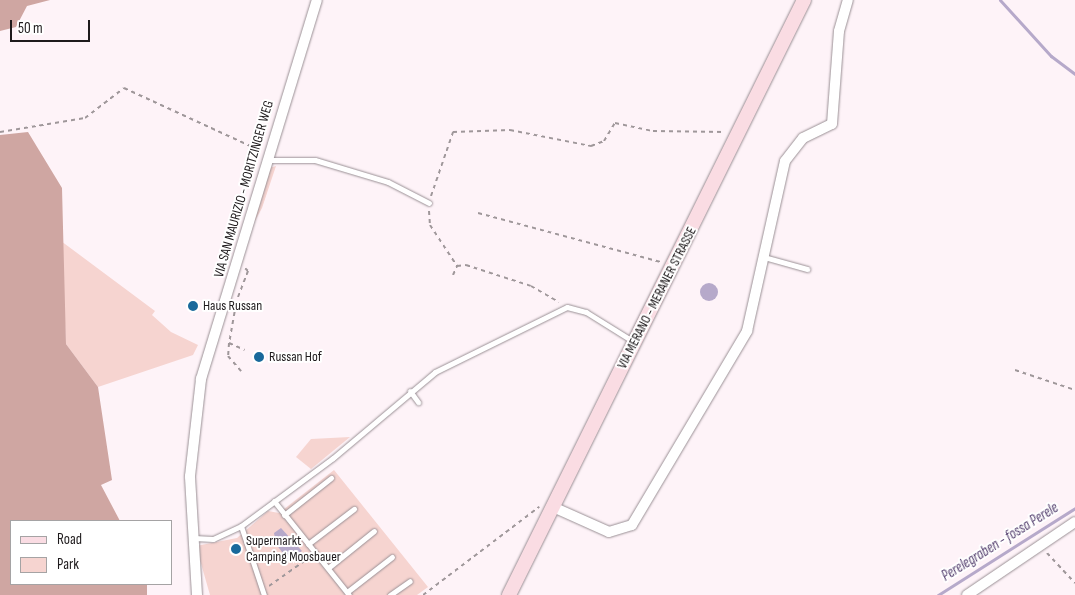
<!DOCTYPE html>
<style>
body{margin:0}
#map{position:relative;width:1075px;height:595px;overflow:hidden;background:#fef3f8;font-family:"Sofia Sans Condensed",sans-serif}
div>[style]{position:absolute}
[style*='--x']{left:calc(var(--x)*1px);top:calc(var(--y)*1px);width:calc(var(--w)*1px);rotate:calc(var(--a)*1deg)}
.green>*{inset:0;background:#f6d4d0}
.forest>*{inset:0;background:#cfa6a2}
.water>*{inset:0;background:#b6a9ca}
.round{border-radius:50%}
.stream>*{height:3px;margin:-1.5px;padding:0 1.5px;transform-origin:1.5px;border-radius:1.5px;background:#b6a9ca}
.path>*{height:2px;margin-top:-1px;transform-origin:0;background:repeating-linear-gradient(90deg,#9f979a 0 4px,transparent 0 8px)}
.roads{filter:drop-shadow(0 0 1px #9a9095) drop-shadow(0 0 1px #9a9095)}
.lane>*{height:5px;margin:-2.5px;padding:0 2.5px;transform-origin:2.5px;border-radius:2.5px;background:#fff}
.street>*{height:10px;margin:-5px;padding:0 5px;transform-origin:5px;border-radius:5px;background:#fff}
.secondary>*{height:14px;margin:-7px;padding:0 7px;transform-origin:7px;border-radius:7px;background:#fadce3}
.dots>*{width:14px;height:14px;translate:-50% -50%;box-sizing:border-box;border:2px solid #fff;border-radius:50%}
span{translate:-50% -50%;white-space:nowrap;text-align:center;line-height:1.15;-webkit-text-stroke:4px #fff;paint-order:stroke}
.street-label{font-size:14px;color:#1e1a1c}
.poi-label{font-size:14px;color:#1e1a1c}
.left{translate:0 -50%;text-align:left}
.water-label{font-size:15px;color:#55406f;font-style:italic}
.legend{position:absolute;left:10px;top:520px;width:162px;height:65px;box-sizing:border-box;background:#fff;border:1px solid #a5a3a4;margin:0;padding:6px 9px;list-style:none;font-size:15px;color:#1e1a1c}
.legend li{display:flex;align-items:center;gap:10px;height:25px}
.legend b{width:25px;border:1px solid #a5a3a4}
.scale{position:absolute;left:10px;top:20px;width:80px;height:22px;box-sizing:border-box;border:2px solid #1e1a1c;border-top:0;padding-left:6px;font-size:15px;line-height:18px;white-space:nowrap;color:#1e1a1c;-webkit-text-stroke:4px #fff;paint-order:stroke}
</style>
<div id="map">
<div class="green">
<div style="clip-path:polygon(276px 166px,262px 208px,249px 232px,269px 168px)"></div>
<div style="clip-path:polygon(61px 241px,155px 311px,152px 315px,171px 332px,198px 345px,193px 355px,98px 387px,66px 344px)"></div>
<div style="clip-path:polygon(350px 437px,311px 469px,296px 457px,311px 439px)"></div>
<div style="clip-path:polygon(334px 470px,428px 587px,417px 595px,210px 595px,196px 546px,237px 538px,268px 511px,279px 513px)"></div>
</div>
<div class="forest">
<div style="clip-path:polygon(0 0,50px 0,27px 6px,16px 27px,0 31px)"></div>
<div style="clip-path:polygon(28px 132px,62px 188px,66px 344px,98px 387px,112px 480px,101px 485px,120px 521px,11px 521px,11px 584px,147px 584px,147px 595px,0 595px,0 135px)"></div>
</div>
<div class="water">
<div class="round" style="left:700px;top:283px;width:18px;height:18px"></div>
<div style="clip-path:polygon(281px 528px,302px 551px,288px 560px,276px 544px,274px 533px)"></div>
</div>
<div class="stream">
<div style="--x:1000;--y:0;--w:76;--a:47.7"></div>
<div style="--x:1051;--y:56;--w:30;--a:37"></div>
<div style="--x:938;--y:595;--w:162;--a:-32.4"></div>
</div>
<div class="path">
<div style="--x:0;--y:132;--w:86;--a:-9.4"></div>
<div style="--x:85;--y:118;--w:49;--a:-37.6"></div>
<div style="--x:124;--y:88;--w:151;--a:24.7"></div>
<div style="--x:431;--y:196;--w:68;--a:-71"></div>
<div style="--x:453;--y:132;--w:57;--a:-2"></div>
<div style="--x:510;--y:130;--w:83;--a:11.2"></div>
<div style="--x:591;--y:146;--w:14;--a:-21"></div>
<div style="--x:604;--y:141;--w:21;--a:-59"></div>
<div style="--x:615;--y:123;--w:39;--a:12"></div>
<div style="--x:653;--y:131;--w:72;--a:0.8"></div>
<div style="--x:429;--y:211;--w:14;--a:86"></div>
<div style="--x:430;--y:225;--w:49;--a:56.6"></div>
<div style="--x:478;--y:213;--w:189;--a:15"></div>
<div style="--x:453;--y:275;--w:10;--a:-66"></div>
<div style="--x:457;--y:266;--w:9;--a:-6"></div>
<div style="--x:466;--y:265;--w:68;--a:17.9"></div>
<div style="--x:531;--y:286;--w:32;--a:30"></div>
<div style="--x:238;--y:297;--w:28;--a:-69"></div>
<div style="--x:248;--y:271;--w:4;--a:-135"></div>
<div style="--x:236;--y:304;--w:40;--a:100"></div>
<div style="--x:229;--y:343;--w:17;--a:24"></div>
<div style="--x:229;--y:343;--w:13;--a:94"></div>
<div style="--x:228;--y:356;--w:20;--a:49"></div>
<div style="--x:1015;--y:370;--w:63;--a:18.4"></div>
<div style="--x:1047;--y:553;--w:41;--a:47"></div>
<div style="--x:269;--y:586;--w:50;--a:-35.3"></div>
<div style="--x:423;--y:595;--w:146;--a:-37.2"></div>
</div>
<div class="roads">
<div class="lane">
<div style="--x:267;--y:160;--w:48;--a:0"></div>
<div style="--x:315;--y:160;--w:76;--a:16.8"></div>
<div style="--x:388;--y:182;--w:46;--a:27.1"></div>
<div style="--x:764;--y:257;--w:45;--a:15.6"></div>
<div style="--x:410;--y:391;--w:14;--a:54"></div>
<div style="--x:274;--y:501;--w:120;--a:51.4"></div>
<div style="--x:284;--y:515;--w:60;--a:-38.2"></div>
<div style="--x:241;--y:526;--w:73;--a:71.6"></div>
<div style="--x:194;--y:538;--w:19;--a:3"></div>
<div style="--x:213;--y:539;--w:31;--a:-25"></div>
<div style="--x:241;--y:526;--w:114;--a:-36.5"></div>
<div style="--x:333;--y:458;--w:133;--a:-40.1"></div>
<div style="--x:435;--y:372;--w:147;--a:-26.2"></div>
<div style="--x:567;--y:307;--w:20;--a:15"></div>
<div style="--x:586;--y:312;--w:57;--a:32"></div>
<div style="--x:308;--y:544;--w:58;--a:-37.3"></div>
<div style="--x:328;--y:568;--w:59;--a:-38.8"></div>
<div style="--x:347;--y:592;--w:57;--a:-37.9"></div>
<div style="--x:390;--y:595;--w:24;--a:-35"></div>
</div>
<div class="street">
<div style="--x:553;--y:507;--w:61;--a:24.1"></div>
<div style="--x:609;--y:532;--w:24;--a:-17"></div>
<div style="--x:632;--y:525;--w:226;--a:-59.3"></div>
<div style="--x:747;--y:331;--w:174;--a:-77.4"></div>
<div style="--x:785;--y:161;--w:29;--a:-52"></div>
<div style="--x:803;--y:138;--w:32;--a:-26"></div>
<div style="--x:832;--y:124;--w:93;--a:-85.7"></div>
<div style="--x:839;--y:31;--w:32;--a:-74"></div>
<div style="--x:197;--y:595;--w:119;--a:-93.4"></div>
<div style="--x:190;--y:476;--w:98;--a:-83.5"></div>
<div style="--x:201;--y:379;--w:396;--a:-73"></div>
<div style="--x:967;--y:595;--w:130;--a:-34.1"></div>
</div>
<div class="secondary">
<div style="--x:509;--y:595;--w:664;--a:-63.63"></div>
</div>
</div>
<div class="dots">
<div style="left:193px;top:306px;background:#19699b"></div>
<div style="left:259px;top:357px;background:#19699b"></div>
<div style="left:236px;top:549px;background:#19699b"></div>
</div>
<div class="street-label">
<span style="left:244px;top:189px;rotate:-74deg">VIA SAN MAURIZIO - MORITZINGER WEG</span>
<span style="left:657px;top:298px;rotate:-63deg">VIA MERANO - MERANER STRASSE</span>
</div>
<div class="poi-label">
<span class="left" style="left:203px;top:306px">Haus Russan</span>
<span class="left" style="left:269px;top:357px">Russan Hof</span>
<span class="left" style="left:246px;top:549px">Supermarkt<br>Camping Moosbauer</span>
</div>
<div class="water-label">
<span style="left:1000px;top:542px;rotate:-32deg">Perelegraben - fossa Perele</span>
</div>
<ul class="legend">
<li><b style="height:6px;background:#fadce3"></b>Road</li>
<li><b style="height:14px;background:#f6d4d0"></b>Park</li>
</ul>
<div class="scale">50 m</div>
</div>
